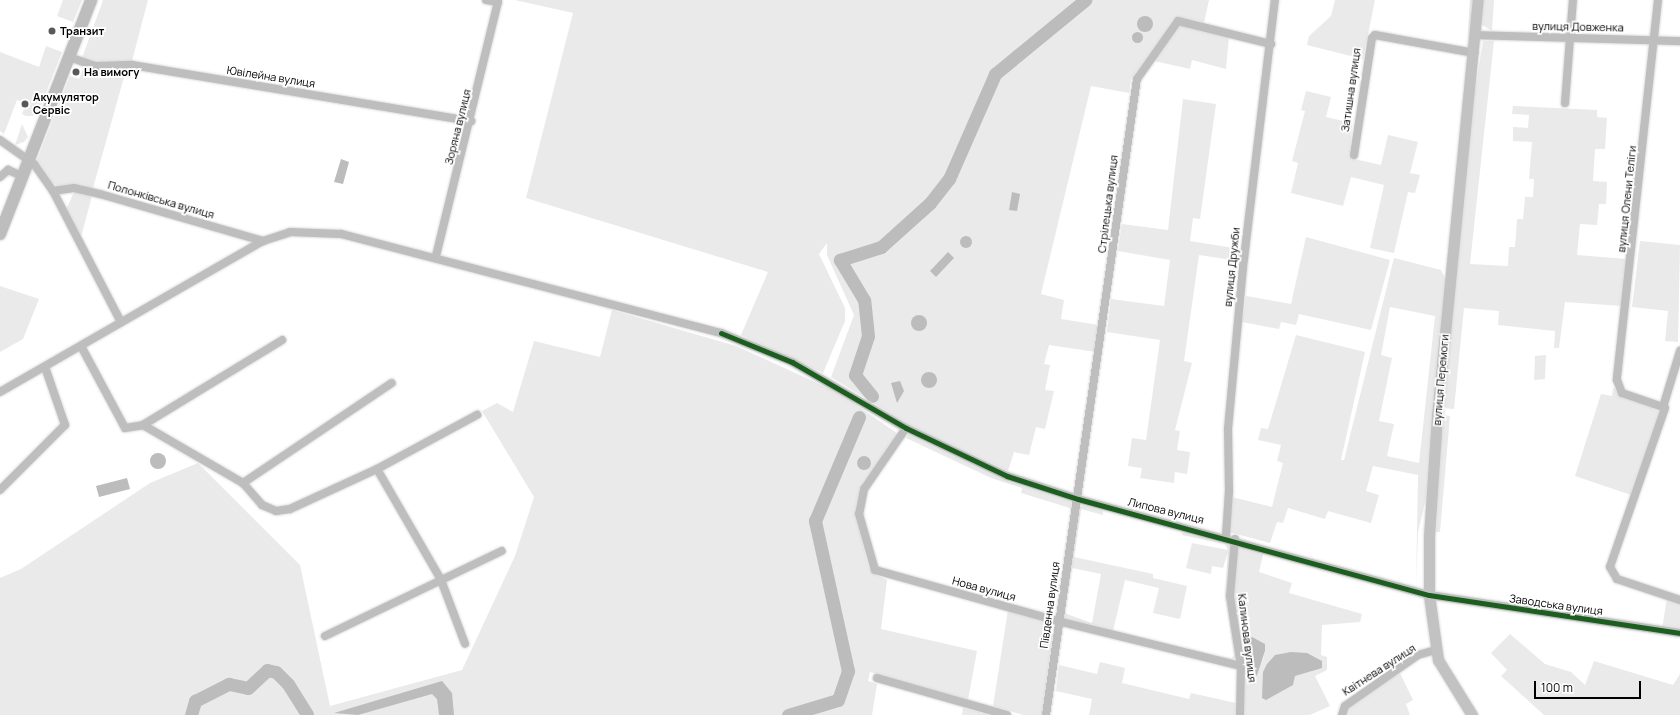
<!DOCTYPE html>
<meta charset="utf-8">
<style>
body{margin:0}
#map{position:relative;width:1680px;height:715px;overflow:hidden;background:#fff;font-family:Manrope,sans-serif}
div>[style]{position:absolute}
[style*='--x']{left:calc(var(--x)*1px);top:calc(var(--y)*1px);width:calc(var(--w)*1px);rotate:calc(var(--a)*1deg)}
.green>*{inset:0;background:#eaeaea}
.water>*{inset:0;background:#bcbcbc}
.round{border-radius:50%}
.river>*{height:13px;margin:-6.5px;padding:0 6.5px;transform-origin:6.5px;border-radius:6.5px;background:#bcbcbc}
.roads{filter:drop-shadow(0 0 1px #dbdbdb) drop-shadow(0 0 1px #dbdbdb)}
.street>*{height:8px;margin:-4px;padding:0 4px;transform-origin:4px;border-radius:4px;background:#bebebe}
.secondary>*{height:11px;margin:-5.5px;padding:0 5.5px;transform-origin:5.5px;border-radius:5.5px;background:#c2c2c2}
.primary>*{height:12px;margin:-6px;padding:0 6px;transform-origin:6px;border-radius:6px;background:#bdbdbd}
.cycleway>*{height:5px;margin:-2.5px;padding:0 2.5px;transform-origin:2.5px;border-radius:2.5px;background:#1b5e20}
.dots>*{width:11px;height:11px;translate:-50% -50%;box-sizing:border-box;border:2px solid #fff;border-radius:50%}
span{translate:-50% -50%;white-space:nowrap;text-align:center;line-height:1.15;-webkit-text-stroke:3.5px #fff;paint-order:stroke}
.street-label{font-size:11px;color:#000}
.poi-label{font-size:11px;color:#000;font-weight:700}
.left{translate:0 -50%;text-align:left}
.scale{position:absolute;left:1534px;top:681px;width:107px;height:18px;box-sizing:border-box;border:2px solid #000;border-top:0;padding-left:5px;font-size:12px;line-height:14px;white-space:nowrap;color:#000;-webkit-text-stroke:3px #fff;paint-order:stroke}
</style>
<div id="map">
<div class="green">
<div style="clip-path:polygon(63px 0,82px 0,73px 22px,57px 16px)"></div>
<div style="clip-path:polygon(103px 0,148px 0,132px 61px,95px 62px,82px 58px)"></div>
<div style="clip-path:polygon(515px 0,1209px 0,1204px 23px,1184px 18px,1173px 22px,1131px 79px,1129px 93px,1091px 86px,1041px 294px,1064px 300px,1061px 319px,1099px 325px,1096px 352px,1049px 345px,1044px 364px,1050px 365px,1045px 390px,1054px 391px,1045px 429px,1036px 427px,1029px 455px,1014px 452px,1008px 471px,909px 425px,831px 377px,854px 315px,827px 255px,827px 243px,819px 254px,845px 308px,845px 321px,823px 373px,741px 335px,768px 272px,526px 198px,573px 13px)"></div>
<div style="clip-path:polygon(1335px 0,1375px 0,1363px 59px,1307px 45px,1309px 36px,1331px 16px)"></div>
<div style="clip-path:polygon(1470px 0,1473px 0,1467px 50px)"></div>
<div style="clip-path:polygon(1482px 0,1494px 0,1492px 31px,1481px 24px)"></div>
<div style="clip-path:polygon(1179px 22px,1229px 36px,1226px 69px,1192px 60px,1190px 69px,1150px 60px)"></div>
<div style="clip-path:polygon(1483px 41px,1494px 41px,1470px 264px,1508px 266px,1509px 247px,1515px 247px,1517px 219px,1523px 219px,1525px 197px,1533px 197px,1534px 179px,1529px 179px,1532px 142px,1513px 141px,1513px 127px,1528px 128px,1529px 115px,1512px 114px,1513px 106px,1597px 110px,1597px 117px,1607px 118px,1605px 149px,1595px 149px,1593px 181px,1607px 182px,1606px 204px,1599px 204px,1597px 225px,1580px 224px,1577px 255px,1627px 259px,1622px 306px,1565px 302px,1559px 348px,1554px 348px,1555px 331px,1498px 325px,1499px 311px,1464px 308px,1454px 409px,1442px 408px,1468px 134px)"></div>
<div style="clip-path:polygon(46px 46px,62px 52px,40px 108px,33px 116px,26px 116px,22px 114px,26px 103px,17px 100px,4px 134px,0 131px,0 52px,39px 67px)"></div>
<div style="clip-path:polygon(84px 67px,126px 70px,93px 188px,58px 187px,45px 177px,37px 160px,70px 76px,79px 79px)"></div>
<div style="clip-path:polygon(1306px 91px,1331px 97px,1326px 117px,1352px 123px,1350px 158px,1381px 165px,1388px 135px,1418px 142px,1410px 173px,1420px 175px,1415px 193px,1408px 192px,1394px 253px,1370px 248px,1384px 185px,1351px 177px,1343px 206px,1291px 193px,1298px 163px,1292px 161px,1305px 111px,1301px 110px)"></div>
<div style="clip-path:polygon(1183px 99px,1216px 104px,1200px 219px,1193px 218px,1190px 241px,1240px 249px,1239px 261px,1199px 255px,1184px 361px,1192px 363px,1175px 430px,1180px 431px,1177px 450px,1190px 452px,1187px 474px,1175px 472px,1174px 483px,1140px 478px,1142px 468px,1128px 466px,1132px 438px,1146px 440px,1160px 340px,1107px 332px,1111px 299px,1164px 306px,1170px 260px,1118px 251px,1122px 224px,1168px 230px)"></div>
<div style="clip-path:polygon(22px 124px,28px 137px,24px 142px,15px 145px)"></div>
<div style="clip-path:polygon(74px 192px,92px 196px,81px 237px,66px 210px)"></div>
<div style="clip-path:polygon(1306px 237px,1390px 260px,1371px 330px,1299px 314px,1296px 325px,1281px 322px,1279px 329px,1242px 322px,1246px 296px,1291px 304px)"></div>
<div style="clip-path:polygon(1640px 241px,1680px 245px,1678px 342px,1665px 341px,1668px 311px,1632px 307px)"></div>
<div style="clip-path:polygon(evenodd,1394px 258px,1441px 270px,1446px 280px,1426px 499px,1418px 532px,1416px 585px,1418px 475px,1373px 466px,1366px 491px,1379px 495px,1371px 523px,1328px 511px,1325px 519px,1288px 508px,1283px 523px,1277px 522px,1270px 543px,1229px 532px,1232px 497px,1272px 507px,1283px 463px,1277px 461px,1281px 445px,1258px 440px,1261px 428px,1268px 429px,1296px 335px,1365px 352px,1341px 460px,1344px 460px,1394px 258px,1390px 307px,1435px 316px,1419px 463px,1387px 456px,1394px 424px,1379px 421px,1392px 358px,1381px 355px,1390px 307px)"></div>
<div style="clip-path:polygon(0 286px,39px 299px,23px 339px,0 352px)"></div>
<div style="clip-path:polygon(612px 310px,736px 346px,839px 393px,898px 434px,860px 487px,855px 513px,868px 565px,874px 574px,887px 580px,881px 629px,977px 651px,968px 700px,870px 672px,868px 681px,877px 684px,872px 715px,0 715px,0 578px,21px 569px,150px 483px,198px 463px,300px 565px,330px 706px,462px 670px,515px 556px,534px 497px,482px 411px,497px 403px,513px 412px,534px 341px,600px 357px)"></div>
<div style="clip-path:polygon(1546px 355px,1545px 379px,1534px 380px,1535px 356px)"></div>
<div style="clip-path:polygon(1613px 388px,1660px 412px,1631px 495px,1575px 476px,1601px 394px,1612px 396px)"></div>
<div style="clip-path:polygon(1441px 415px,1450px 416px,1440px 532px,1436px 532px)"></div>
<div style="clip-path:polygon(909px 434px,1006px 479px,1069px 499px,1073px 509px,1021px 493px,1022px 488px,991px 478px,906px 438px)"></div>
<div style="clip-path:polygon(evenodd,1084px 505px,1103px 510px,1103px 515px,1081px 509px,1074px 557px,1153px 574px,1153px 578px,1187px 586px,1180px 619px,1153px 613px,1159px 588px,1125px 580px,1113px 631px,1062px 618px,1079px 508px,1084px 505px,1072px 568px,1101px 574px,1092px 623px,1064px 613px,1072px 568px)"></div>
<div style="clip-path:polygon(1183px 531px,1227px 541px,1231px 547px,1236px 656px,1234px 659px,1199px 653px,1232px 658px,1234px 655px,1225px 597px,1228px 552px,1223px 568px,1212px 566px,1211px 574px,1186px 568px,1192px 543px,1228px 550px,1225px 544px,1182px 535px)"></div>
<div style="clip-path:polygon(evenodd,1241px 545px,1264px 551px,1259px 572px,1292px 583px,1289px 593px,1362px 614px,1360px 622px,1322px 625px,1321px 655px,1327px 657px,1327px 670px,1315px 676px,1330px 706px,1310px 715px,1242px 715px,1243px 666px,1232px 596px,1236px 549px,1241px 545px,1265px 651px,1263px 659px,1250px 682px,1247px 672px,1265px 651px,1241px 545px,1321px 668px,1295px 676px,1262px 698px,1264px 685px,1321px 668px)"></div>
<div style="clip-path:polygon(1667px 598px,1680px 603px,1680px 631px,1662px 629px)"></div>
<div style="clip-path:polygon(1008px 610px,1054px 625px,1042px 715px,1023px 715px,993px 706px)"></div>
<div style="clip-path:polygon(1510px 634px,1545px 664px,1571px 672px,1585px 685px,1594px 661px,1673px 685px,1680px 674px,1680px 715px,1544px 715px,1501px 676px,1507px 670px,1491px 653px)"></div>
<div style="clip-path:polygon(1100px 662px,1125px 668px,1122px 683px,1189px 699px,1191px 693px,1236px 703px,1238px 670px,1238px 715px,1089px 715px,1092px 699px,1056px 691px,1059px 665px,1097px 674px)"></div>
<div style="clip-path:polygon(1400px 673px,1413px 700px,1406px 704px,1410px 715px,1345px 715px,1347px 708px)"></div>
<div style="clip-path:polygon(963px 708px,990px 715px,962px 715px)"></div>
</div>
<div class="water">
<div class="round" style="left:1137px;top:16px;width:16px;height:16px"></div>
<div class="round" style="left:1131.5px;top:31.5px;width:11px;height:11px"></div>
<div style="clip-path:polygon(341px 159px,349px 162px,343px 184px,334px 182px)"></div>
<div style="clip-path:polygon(1012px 192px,1020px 194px,1017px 211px,1009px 210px)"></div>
<div class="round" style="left:960px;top:236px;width:12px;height:12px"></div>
<div style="clip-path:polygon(948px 252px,954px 258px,936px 277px,930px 271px)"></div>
<div class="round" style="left:911px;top:315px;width:16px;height:16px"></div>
<div class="round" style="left:921px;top:372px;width:16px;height:16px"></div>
<div style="clip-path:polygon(900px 381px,904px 391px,897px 403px,891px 383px)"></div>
<div class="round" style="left:150px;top:453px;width:16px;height:16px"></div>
<div class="round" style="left:857px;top:456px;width:14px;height:14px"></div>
<div style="clip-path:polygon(127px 478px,130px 489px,99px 497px,96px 486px)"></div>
<div style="clip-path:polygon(1252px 637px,1265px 644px,1265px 651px,1257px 675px,1250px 682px,1244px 643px)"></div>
<div style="clip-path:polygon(1291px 652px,1307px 653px,1322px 661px,1322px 668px,1295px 676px,1293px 685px,1266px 700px,1262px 698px,1263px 672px,1267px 664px,1275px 655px)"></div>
<div style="clip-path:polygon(442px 681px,452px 693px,454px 715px,439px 715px,437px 699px,432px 694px,358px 715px,334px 713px)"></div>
</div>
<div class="river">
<div style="--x:872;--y:396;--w:27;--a:-129"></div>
<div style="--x:855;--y:375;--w:41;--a:-71.6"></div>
<div style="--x:868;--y:336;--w:36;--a:-96"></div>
<div style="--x:864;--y:300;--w:47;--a:-121"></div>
<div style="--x:840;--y:260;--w:43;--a:-17.6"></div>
<div style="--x:881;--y:247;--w:66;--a:-41.9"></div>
<div style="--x:930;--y:203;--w:31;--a:-52"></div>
<div style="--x:949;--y:179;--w:115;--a:-66.3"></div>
<div style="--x:995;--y:74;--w:117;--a:-39.4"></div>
<div style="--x:191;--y:715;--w:15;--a:-74"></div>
<div style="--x:195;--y:701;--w:38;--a:-27"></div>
<div style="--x:229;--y:684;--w:19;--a:12"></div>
<div style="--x:248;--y:688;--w:26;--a:-43"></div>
<div style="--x:267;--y:670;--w:9;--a:13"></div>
<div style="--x:276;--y:672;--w:17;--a:45"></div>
<div style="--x:288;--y:684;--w:36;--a:58"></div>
<div style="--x:788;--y:715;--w:52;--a:-16.7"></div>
<div style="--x:838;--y:700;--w:31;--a:-71"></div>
<div style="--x:848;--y:671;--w:154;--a:-102.4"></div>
<div style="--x:815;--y:521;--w:113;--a:-67.1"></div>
</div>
<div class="roads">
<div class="street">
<div style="--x:1658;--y:0;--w:382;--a:96.2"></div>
<div style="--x:1617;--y:380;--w:14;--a:69"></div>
<div style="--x:1622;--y:393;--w:43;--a:18.9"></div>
<div style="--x:1663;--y:407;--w:59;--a:-73.1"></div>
<div style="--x:1476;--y:35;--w:204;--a:1.7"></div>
<div style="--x:69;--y:57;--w:28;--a:19"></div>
<div style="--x:95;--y:66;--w:37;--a:-2"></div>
<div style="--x:132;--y:65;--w:344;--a:9.4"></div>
<div style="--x:1565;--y:103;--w:103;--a:-85.6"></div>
<div style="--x:0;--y:140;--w:42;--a:35.2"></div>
<div style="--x:34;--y:164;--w:33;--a:55"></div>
<div style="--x:53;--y:191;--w:148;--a:62.6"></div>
<div style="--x:1354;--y:155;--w:118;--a:-81.3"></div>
<div style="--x:1372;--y:38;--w:4;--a:-45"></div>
<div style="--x:1375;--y:35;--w:101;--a:10.3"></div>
<div style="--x:0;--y:177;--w:11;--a:-41"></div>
<div style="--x:8;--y:170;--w:15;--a:23"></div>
<div style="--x:53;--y:191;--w:21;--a:-8"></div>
<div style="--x:74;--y:188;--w:27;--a:13"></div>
<div style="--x:100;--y:194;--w:170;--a:16.1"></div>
<div style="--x:436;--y:256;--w:261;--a:-76.3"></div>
<div style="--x:498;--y:2;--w:12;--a:-171"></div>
<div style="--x:81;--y:346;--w:93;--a:61.8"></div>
<div style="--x:125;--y:428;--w:18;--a:-9"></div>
<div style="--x:143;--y:425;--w:116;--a:30.1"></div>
<div style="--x:243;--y:483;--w:29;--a:49"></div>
<div style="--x:262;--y:505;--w:15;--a:23"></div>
<div style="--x:276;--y:511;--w:14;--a:-8"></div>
<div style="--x:290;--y:509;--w:96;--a:-24.7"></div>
<div style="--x:377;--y:469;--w:114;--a:-28.4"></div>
<div style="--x:0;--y:392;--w:303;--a:-29.9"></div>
<div style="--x:263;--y:241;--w:28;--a:-18"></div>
<div style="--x:290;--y:232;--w:51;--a:2.2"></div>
<div style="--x:341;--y:234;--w:393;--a:14.6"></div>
<div style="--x:721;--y:333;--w:77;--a:22.2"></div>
<div style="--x:792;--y:362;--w:132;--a:30.1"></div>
<div style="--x:906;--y:428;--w:112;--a:25.4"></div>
<div style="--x:1007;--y:476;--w:75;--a:17.9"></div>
<div style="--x:1078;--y:499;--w:364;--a:15.3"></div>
<div style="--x:1429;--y:595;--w:254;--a:8.6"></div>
<div style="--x:1665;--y:408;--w:168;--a:109.1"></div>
<div style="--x:1610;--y:567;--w:14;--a:60"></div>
<div style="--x:1617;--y:579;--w:66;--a:18.4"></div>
<div style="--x:143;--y:425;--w:163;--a:-31.4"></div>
<div style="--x:906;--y:428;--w:74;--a:124.5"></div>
<div style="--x:864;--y:489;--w:25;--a:101"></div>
<div style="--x:859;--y:514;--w:58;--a:74.1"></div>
<div style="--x:875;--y:570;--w:190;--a:15.6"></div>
<div style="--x:1058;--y:621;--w:188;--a:13.8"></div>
<div style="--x:377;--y:469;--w:128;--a:60"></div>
<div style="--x:441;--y:580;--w:68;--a:69.4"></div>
<div style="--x:243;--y:483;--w:179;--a:-33.9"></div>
<div style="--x:0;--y:490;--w:92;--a:-45"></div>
<div style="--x:65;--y:425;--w:61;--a:-109"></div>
<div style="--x:1226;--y:536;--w:45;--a:-86.2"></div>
<div style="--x:1229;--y:491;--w:62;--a:-90.9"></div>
<div style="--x:1228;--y:429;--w:163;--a:-84.7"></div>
<div style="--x:1243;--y:267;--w:269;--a:-83.2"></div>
<div style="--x:1235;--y:539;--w:57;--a:95"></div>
<div style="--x:1230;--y:596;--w:71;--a:81.1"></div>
<div style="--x:1241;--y:666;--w:49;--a:91.2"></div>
<div style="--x:325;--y:636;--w:196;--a:-25.7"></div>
<div style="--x:877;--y:678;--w:135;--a:15.9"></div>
<div style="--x:1046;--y:715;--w:642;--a:-81.86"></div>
<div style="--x:1137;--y:79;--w:71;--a:-54.7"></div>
<div style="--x:1178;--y:21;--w:96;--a:13.9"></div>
<div style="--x:1342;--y:715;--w:9;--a:-72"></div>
<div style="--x:1345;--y:706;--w:89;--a:-34.9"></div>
<div style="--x:1418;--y:655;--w:19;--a:-16"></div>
</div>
<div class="secondary">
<div style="--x:1472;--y:715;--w:65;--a:-121.7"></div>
<div style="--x:1438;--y:660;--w:66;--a:-97.9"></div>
<div style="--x:1429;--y:595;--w:59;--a:-90"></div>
<div style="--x:1429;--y:536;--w:121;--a:-86.2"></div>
<div style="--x:1437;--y:415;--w:417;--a:-84.4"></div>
</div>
<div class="primary">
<div style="--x:0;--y:234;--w:251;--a:-68.7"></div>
</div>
</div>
<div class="cycleway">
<div style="--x:721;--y:333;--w:77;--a:22.2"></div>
<div style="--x:792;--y:362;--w:132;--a:30.1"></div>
<div style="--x:906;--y:428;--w:112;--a:25.4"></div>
<div style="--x:1007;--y:476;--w:75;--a:17.9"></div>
<div style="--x:1078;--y:499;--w:364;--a:15.3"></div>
<div style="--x:1429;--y:595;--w:254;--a:8.6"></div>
</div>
<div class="dots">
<div style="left:52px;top:31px;background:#595959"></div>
<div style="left:76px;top:72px;background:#595959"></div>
<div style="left:25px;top:104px;background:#595959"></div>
</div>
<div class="street-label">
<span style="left:1578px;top:27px;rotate:1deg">вулиця Довженка</span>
<span style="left:271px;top:77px;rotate:9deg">Ювілейна вулиця</span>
<span style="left:1351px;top:90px;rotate:-82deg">Затишна вулиця</span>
<span style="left:458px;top:127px;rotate:-76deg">Зоряна вулиця</span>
<span style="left:1627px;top:199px;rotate:-84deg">вулиця Олени Теліги</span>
<span style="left:161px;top:200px;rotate:16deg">Полонківська вулиця</span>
<span style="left:1108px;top:204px;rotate:-83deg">Стрілецька вулиця</span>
<span style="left:1232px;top:267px;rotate:-84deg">вулиця Дружби</span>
<span style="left:1441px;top:380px;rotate:-85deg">вулиця Перемоги</span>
<span style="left:1166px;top:511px;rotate:14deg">Липова вулиця</span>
<span style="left:984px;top:589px;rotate:15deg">Нова вулиця</span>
<span style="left:1050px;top:605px;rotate:-82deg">Південна вулиця</span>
<span style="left:1556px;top:605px;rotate:8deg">Заводська вулиця</span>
<span style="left:1247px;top:638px;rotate:83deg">Калинова вулиця</span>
<span style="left:1379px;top:670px;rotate:-33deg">Квітнева вулиця</span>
</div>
<div class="poi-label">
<span class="left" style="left:60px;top:31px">Транзит</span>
<span class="left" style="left:84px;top:72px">На вимогу</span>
<span class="left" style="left:33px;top:104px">Акумулятор<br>Сервіс</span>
</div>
<div class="scale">100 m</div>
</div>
